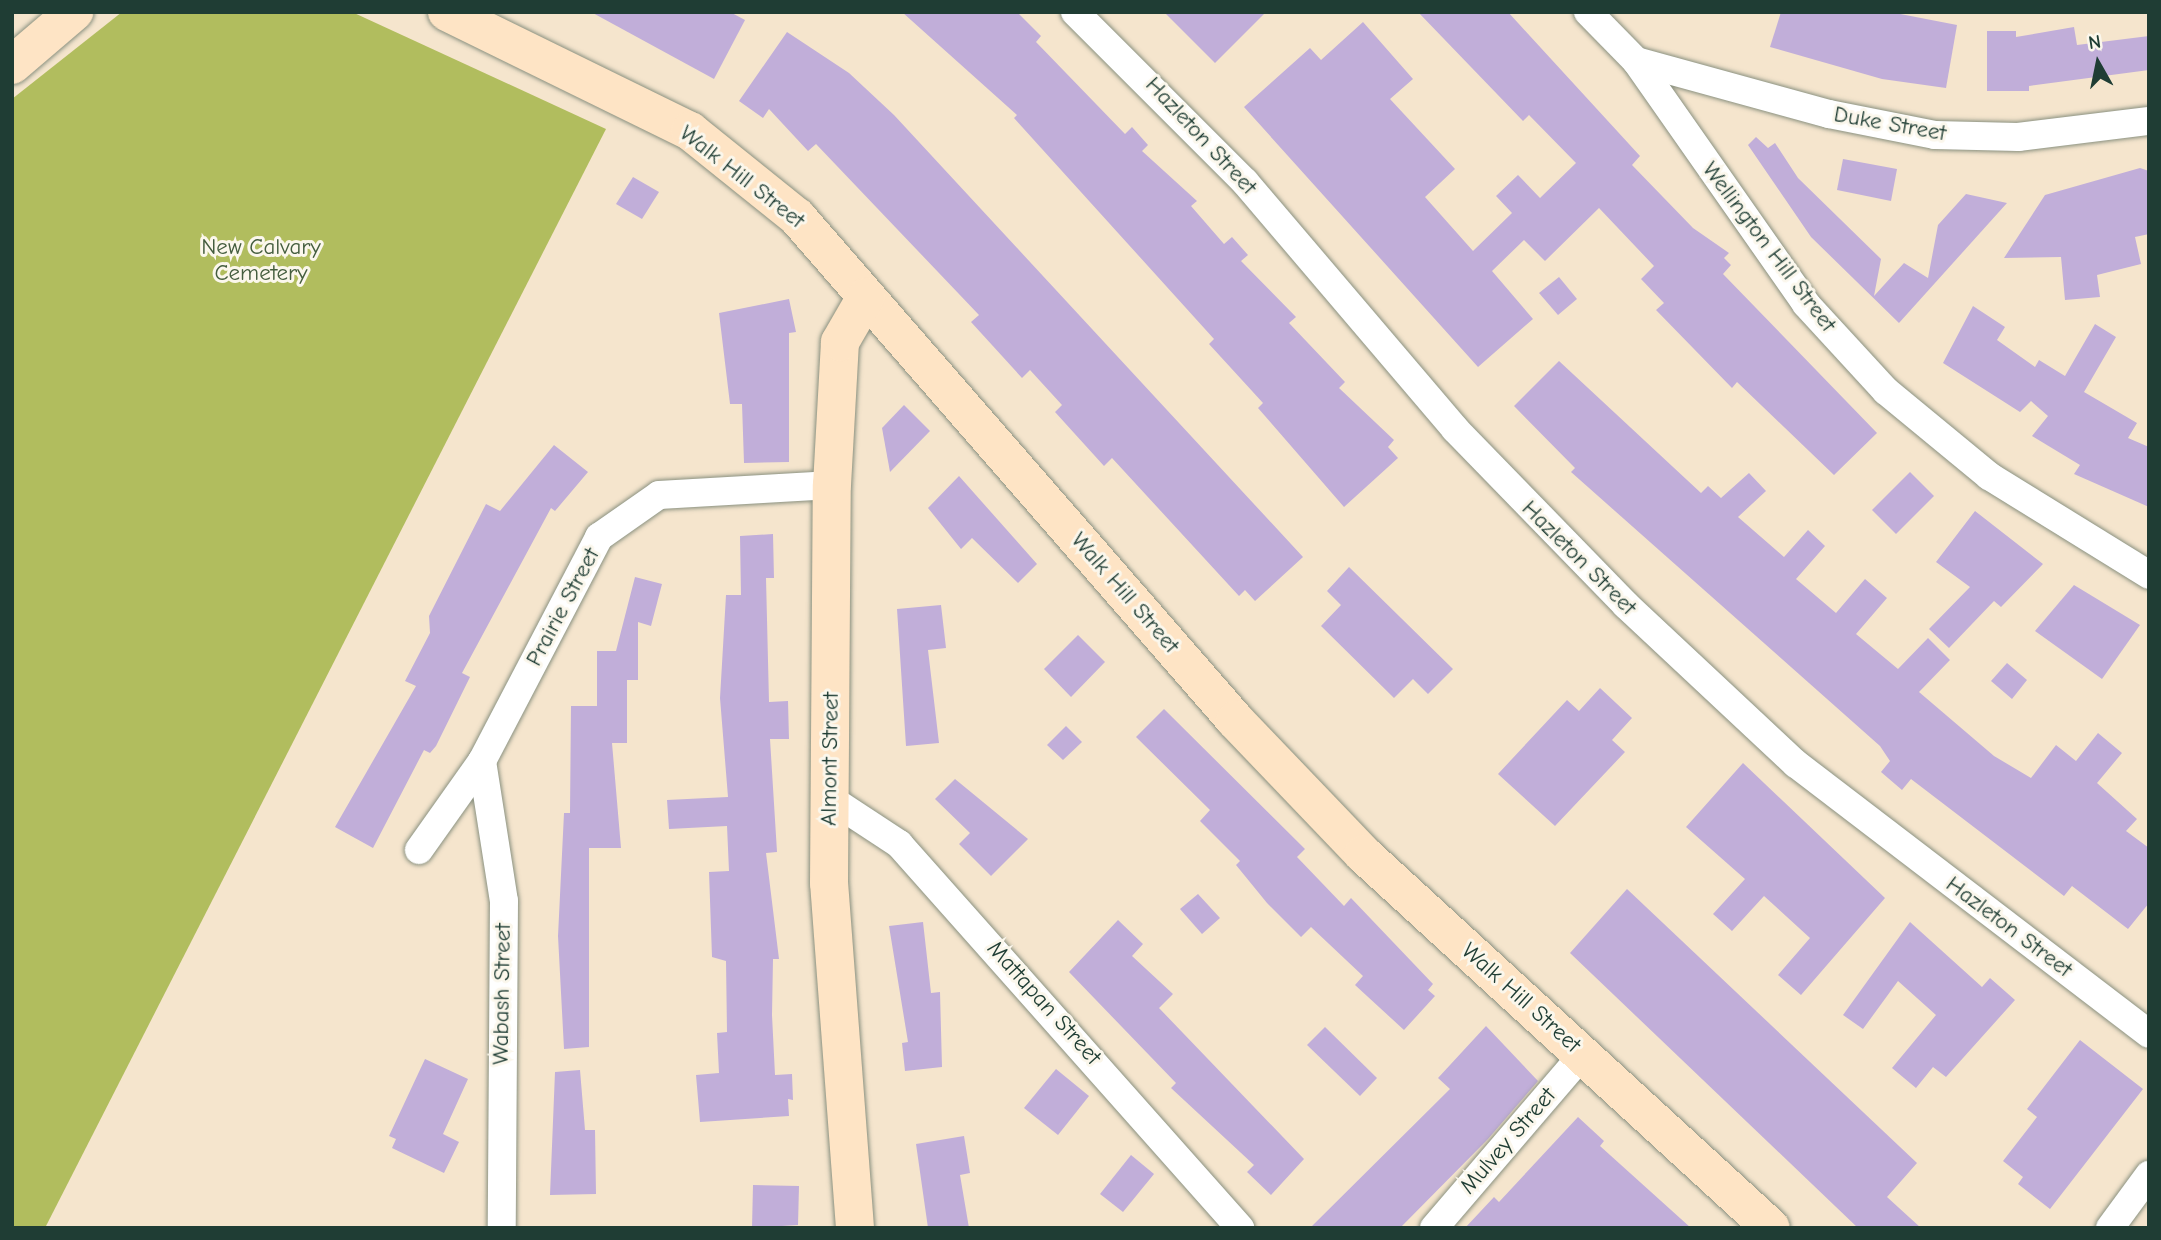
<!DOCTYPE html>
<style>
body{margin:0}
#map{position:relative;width:2161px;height:1240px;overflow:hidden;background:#f5e5cd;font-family:"Comic Neue",sans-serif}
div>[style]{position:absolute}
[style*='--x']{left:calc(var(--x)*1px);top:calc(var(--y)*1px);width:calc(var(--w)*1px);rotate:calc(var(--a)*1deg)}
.green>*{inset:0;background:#b1bd5e}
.building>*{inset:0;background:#c1aed9}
.roads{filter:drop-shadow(0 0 2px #8a9180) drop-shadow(0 0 2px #8a9180)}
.street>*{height:28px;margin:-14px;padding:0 14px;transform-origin:14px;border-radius:14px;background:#fff}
.secondary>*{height:38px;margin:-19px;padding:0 19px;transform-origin:19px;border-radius:19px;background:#fee4c5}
span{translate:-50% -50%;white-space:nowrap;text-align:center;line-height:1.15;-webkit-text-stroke:6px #fbf7ec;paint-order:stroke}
.street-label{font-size:23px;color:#1f3d34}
.park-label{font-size:23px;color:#445d3e}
.frame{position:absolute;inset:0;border:14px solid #1f3d34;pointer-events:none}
.north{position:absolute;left:2063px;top:28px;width:70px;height:70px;-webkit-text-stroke:5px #fbf7ec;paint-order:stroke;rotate:351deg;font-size:19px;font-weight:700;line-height:28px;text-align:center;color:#1f3d34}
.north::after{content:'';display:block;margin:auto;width:24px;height:32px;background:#1f3d34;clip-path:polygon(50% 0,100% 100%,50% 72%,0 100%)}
</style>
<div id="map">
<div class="green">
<div style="clip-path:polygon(122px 12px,352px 12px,606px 129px,45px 1228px,12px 1228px,12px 99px)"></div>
</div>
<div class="building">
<div style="clip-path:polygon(591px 12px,730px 12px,745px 20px,714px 79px)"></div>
<div style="clip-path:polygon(902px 12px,1017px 12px,1041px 36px,1036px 42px,1125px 134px,1132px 127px,1148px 145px,1142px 151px,1197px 201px,1191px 206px,1224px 244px,1232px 237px,1248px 255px,1241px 261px,1296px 317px,1289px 323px,1345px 382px,1339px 388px,1394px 440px,1388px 447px,1398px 458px,1344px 507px,1258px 408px,1263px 403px,1209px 344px,1214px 339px,1014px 118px,1017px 115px)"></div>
<div style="clip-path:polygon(1164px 12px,1266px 12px,1215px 63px)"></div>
<div style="clip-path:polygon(1418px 12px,1508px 12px,1640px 156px,1632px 165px,1693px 228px,1729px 253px,1724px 258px,1731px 265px,1723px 274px,1877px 433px,1834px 475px,1737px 382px,1732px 388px,1656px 310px,1664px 303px,1641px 279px,1654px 266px,1599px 208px,1545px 261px,1524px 240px,1492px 271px,1533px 319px,1478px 367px,1244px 107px,1310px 48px,1321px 60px,1363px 22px,1413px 79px,1390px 99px,1455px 169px,1425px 197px,1473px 251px,1512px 213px,1496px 196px,1518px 175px,1540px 198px,1576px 163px,1529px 115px,1523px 121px)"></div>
<div style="clip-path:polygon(1781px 12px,1890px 12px,1957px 25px,1946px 88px,1882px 79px,1770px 47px)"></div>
<div style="clip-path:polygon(2074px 27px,2077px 45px,2149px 36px,2149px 70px,2029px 86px,2029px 91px,1987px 91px,1987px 31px,2016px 31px,2016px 37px)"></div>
<div style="clip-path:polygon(787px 32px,849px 73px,894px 115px,1303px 557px,1255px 601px,1245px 590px,1239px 596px,1112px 458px,1104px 466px,1055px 412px,1062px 405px,1030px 370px,1022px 378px,971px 322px,979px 315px,816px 144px,808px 151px,769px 109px,763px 118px,739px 101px)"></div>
<div style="clip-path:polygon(1756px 137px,1768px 148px,1775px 143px,1798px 178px,1881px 259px,1874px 296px,1904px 263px,1928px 278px,1938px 225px,1966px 194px,2007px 203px,1899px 323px,1811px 237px,1748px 145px)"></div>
<div style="clip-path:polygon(1843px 159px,1897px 169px,1891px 201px,1837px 190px)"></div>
<div style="clip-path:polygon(2140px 168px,2149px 171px,2149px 234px,2135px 237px,2141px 264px,2097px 275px,2100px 297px,2065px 300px,2061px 257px,2004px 258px,2045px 195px)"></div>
<div style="clip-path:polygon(633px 177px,659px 192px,642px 219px,616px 204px)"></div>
<div style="clip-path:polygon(1559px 277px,1577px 299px,1558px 315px,1539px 293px)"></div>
<div style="clip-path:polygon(789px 299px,796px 332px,789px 333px,789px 462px,744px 463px,742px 404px,730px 404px,719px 313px)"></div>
<div style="clip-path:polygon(1973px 306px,2005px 327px,1997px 340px,2035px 367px,2039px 360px,2065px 376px,2095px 324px,2116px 337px,2084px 392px,2137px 423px,2128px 438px,2149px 447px,2149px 507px,2074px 474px,2080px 465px,2032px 436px,2048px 416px,2031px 401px,2020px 412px,1943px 363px)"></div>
<div style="clip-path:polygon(1559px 361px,1701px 493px,1708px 486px,1721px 498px,1749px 473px,1766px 491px,1738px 517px,1784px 557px,1808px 530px,1825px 546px,1796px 579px,1836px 613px,1865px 579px,1887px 598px,1856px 634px,1898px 669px,1928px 638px,1950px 660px,1919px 692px,1994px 756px,2031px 778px,2056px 745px,2076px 761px,2098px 733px,2122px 753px,2097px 783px,2137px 819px,2126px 831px,2149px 848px,2149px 903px,2128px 929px,2072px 886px,2064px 896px,1911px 779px,1902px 790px,1881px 772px,1890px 761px,1880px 746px,1571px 472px,1575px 468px,1514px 406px)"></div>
<div style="clip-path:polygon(904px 405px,930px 431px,890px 472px,882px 428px)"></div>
<div style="clip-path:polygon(554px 445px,588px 472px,555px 511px,551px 508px,462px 673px,470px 677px,436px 746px,430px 753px,424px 750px,373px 848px,335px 827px,416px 686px,405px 681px,430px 633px,429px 616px,486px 504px,500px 511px)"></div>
<div style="clip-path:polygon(1910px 472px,1934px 496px,1896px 534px,1872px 510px)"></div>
<div style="clip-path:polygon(959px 476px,1037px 564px,1018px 583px,972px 538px,961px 549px,928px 508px)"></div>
<div style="clip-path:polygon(1975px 511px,2043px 564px,2001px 607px,1994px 601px,1949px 648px,1929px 629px,1970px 587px,1936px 562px)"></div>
<div style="clip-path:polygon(773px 534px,774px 578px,766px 578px,769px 702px,788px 701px,789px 739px,770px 739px,777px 852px,766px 853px,779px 959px,773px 959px,772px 1015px,775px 1075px,792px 1074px,793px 1100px,788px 1099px,789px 1116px,700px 1122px,696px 1075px,719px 1073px,717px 1033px,727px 1032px,726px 961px,712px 957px,709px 872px,729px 871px,727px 826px,669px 829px,667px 800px,728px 797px,720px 698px,726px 595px,741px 595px,740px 536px)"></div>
<div style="clip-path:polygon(1349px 567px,1453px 669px,1428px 694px,1413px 679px,1394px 698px,1321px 626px,1341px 605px,1327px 591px)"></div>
<div style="clip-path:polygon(635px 577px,662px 584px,651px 626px,638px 622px,638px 680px,627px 680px,627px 743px,612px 743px,621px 848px,589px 848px,589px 1047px,564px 1049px,558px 936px,564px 813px,570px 813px,571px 706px,597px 706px,597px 651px,616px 651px)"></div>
<div style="clip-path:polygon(2074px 585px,2140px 625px,2102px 679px,2035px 631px)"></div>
<div style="clip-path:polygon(941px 605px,946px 648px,928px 650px,939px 743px,906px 746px,897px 609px)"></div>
<div style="clip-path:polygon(1078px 635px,1105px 662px,1071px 697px,1044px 669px)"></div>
<div style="clip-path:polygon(2007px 663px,2027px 680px,2012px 699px,1991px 681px)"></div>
<div style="clip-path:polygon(1600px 688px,1632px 718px,1612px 740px,1625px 752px,1555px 826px,1498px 774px,1567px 700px,1579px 711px)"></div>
<div style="clip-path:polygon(1164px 709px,1305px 849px,1297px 857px,1344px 906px,1351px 898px,1433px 984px,1428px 990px,1435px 996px,1404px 1030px,1355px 985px,1363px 976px,1311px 927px,1301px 937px,1267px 903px,1236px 865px,1240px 861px,1200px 821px,1210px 810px,1136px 737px)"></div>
<div style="clip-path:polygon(1066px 726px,1082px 742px,1063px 760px,1047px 745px)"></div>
<div style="clip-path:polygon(1743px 763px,1885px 898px,1801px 995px,1778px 975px,1810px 938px,1764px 896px,1732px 931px,1713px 914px,1745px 879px,1686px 827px)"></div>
<div style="clip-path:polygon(955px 779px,1028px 839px,991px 876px,959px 844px,970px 833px,935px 799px)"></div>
<div style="clip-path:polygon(1627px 889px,1917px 1163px,1887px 1197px,1921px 1228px,1858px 1228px,1570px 953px)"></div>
<div style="clip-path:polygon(1198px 894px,1220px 918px,1202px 934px,1180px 909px)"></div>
<div style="clip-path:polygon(1118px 920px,1143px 944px,1132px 956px,1173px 994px,1159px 1008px,1304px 1159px,1271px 1195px,1247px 1172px,1254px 1165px,1171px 1088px,1176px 1083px,1069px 972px)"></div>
<div style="clip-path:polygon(923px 922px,931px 993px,940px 992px,942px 1067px,905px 1071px,902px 1043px,908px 1042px,889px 926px)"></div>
<div style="clip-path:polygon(1910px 922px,1982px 987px,1990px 978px,2015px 1000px,1946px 1077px,1933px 1067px,1916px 1088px,1892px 1068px,1936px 1015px,1898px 981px,1863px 1029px,1843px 1015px)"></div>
<div style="clip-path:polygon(1486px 1026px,1538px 1081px,1488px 1139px,1400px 1228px,1310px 1228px,1450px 1089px,1438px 1078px)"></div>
<div style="clip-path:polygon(1325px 1027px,1377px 1078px,1360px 1096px,1307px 1045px)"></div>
<div style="clip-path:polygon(2080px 1040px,2143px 1089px,2050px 1209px,2018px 1184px,2023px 1177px,2003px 1161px,2037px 1117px,2027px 1109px)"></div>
<div style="clip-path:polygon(425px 1059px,468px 1079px,443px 1134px,459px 1142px,444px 1173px,392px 1148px,396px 1139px,389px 1136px)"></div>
<div style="clip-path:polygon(1056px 1069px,1089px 1096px,1058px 1135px,1024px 1108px)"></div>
<div style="clip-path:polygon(580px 1070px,585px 1130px,595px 1130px,596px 1194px,550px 1195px,555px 1072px)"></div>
<div style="clip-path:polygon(1578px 1117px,1604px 1141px,1600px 1146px,1691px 1228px,1465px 1228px,1494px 1197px,1499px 1202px)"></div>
<div style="clip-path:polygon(964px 1136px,970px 1173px,960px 1175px,969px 1228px,928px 1228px,916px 1144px)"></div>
<div style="clip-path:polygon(1131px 1155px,1154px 1174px,1123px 1212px,1100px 1194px)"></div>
<div style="clip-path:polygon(753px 1185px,799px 1186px,798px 1225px,752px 1228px)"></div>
</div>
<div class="roads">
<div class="street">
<div style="--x:1075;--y:12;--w:240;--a:45"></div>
<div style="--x:1245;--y:182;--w:324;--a:49.6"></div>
<div style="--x:1455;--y:429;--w:245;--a:45.8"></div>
<div style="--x:1626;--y:605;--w:233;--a:43.1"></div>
<div style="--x:1796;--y:764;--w:444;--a:37.4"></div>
<div style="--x:1588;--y:12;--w:69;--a:45.6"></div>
<div style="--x:1636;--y:61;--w:297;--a:55"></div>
<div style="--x:1806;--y:304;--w:118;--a:47.4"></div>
<div style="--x:1886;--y:391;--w:134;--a:39.5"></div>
<div style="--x:1989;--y:476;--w:188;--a:31.7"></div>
<div style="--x:1636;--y:61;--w:200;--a:15.4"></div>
<div style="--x:1829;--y:114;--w:108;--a:11.2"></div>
<div style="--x:1935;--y:135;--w:83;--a:1.4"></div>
<div style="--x:2018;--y:137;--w:132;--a:-7"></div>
<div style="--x:482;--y:761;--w:142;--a:81.1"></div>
<div style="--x:504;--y:901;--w:327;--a:90.4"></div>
<div style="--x:829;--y:798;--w:84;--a:33.3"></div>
<div style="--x:899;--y:844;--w:514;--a:48.39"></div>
<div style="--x:419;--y:850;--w:109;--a:-54.7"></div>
<div style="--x:482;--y:761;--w:253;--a:-62.4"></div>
<div style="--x:599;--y:537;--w:73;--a:-35"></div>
<div style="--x:659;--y:495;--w:173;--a:-3.3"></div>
<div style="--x:1434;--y:1228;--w:229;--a:-49.4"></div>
<div style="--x:2110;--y:1228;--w:66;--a:-53.7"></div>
</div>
<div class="secondary">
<div style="--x:447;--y:12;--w:271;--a:26.1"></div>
<div style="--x:690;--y:131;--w:137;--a:38.8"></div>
<div style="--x:797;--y:217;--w:667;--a:48.95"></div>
<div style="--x:1235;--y:720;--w:185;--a:46.3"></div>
<div style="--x:1363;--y:854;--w:553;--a:42.51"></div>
<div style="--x:12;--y:65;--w:82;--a:-40.5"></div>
<div style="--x:855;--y:1228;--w:346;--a:-94.3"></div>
<div style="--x:829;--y:883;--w:398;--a:-89.6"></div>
<div style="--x:832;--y:485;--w:143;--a:-86.8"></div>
<div style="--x:840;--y:342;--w:52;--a:-60"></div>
</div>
</div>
<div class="street-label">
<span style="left:1890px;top:124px;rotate:10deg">Duke Street</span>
<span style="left:1201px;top:136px;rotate:47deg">Hazleton Street</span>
<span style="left:742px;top:177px;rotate:38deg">Walk Hill Street</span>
<span style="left:1769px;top:247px;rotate:53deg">Wellington Hill Street</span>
<span style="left:1579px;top:558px;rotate:45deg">Hazleton Street</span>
<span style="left:1125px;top:593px;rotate:49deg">Walk Hill Street</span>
<span style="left:563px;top:607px;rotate:-62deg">Prairie Street</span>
<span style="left:830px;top:759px;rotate:-89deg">Almont Street</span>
<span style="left:2009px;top:927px;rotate:37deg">Hazleton Street</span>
<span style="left:502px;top:994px;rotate:-89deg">Wabash Street</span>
<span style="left:1521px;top:998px;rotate:42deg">Walk Hill Street</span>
<span style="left:1044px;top:1003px;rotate:48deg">Mattapan Street</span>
<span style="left:1508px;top:1141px;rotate:-49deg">Mulvey Street</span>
</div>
<div class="park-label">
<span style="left:261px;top:260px">New Calvary<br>Cemetery</span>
</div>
<div class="frame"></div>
<div class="north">N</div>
</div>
